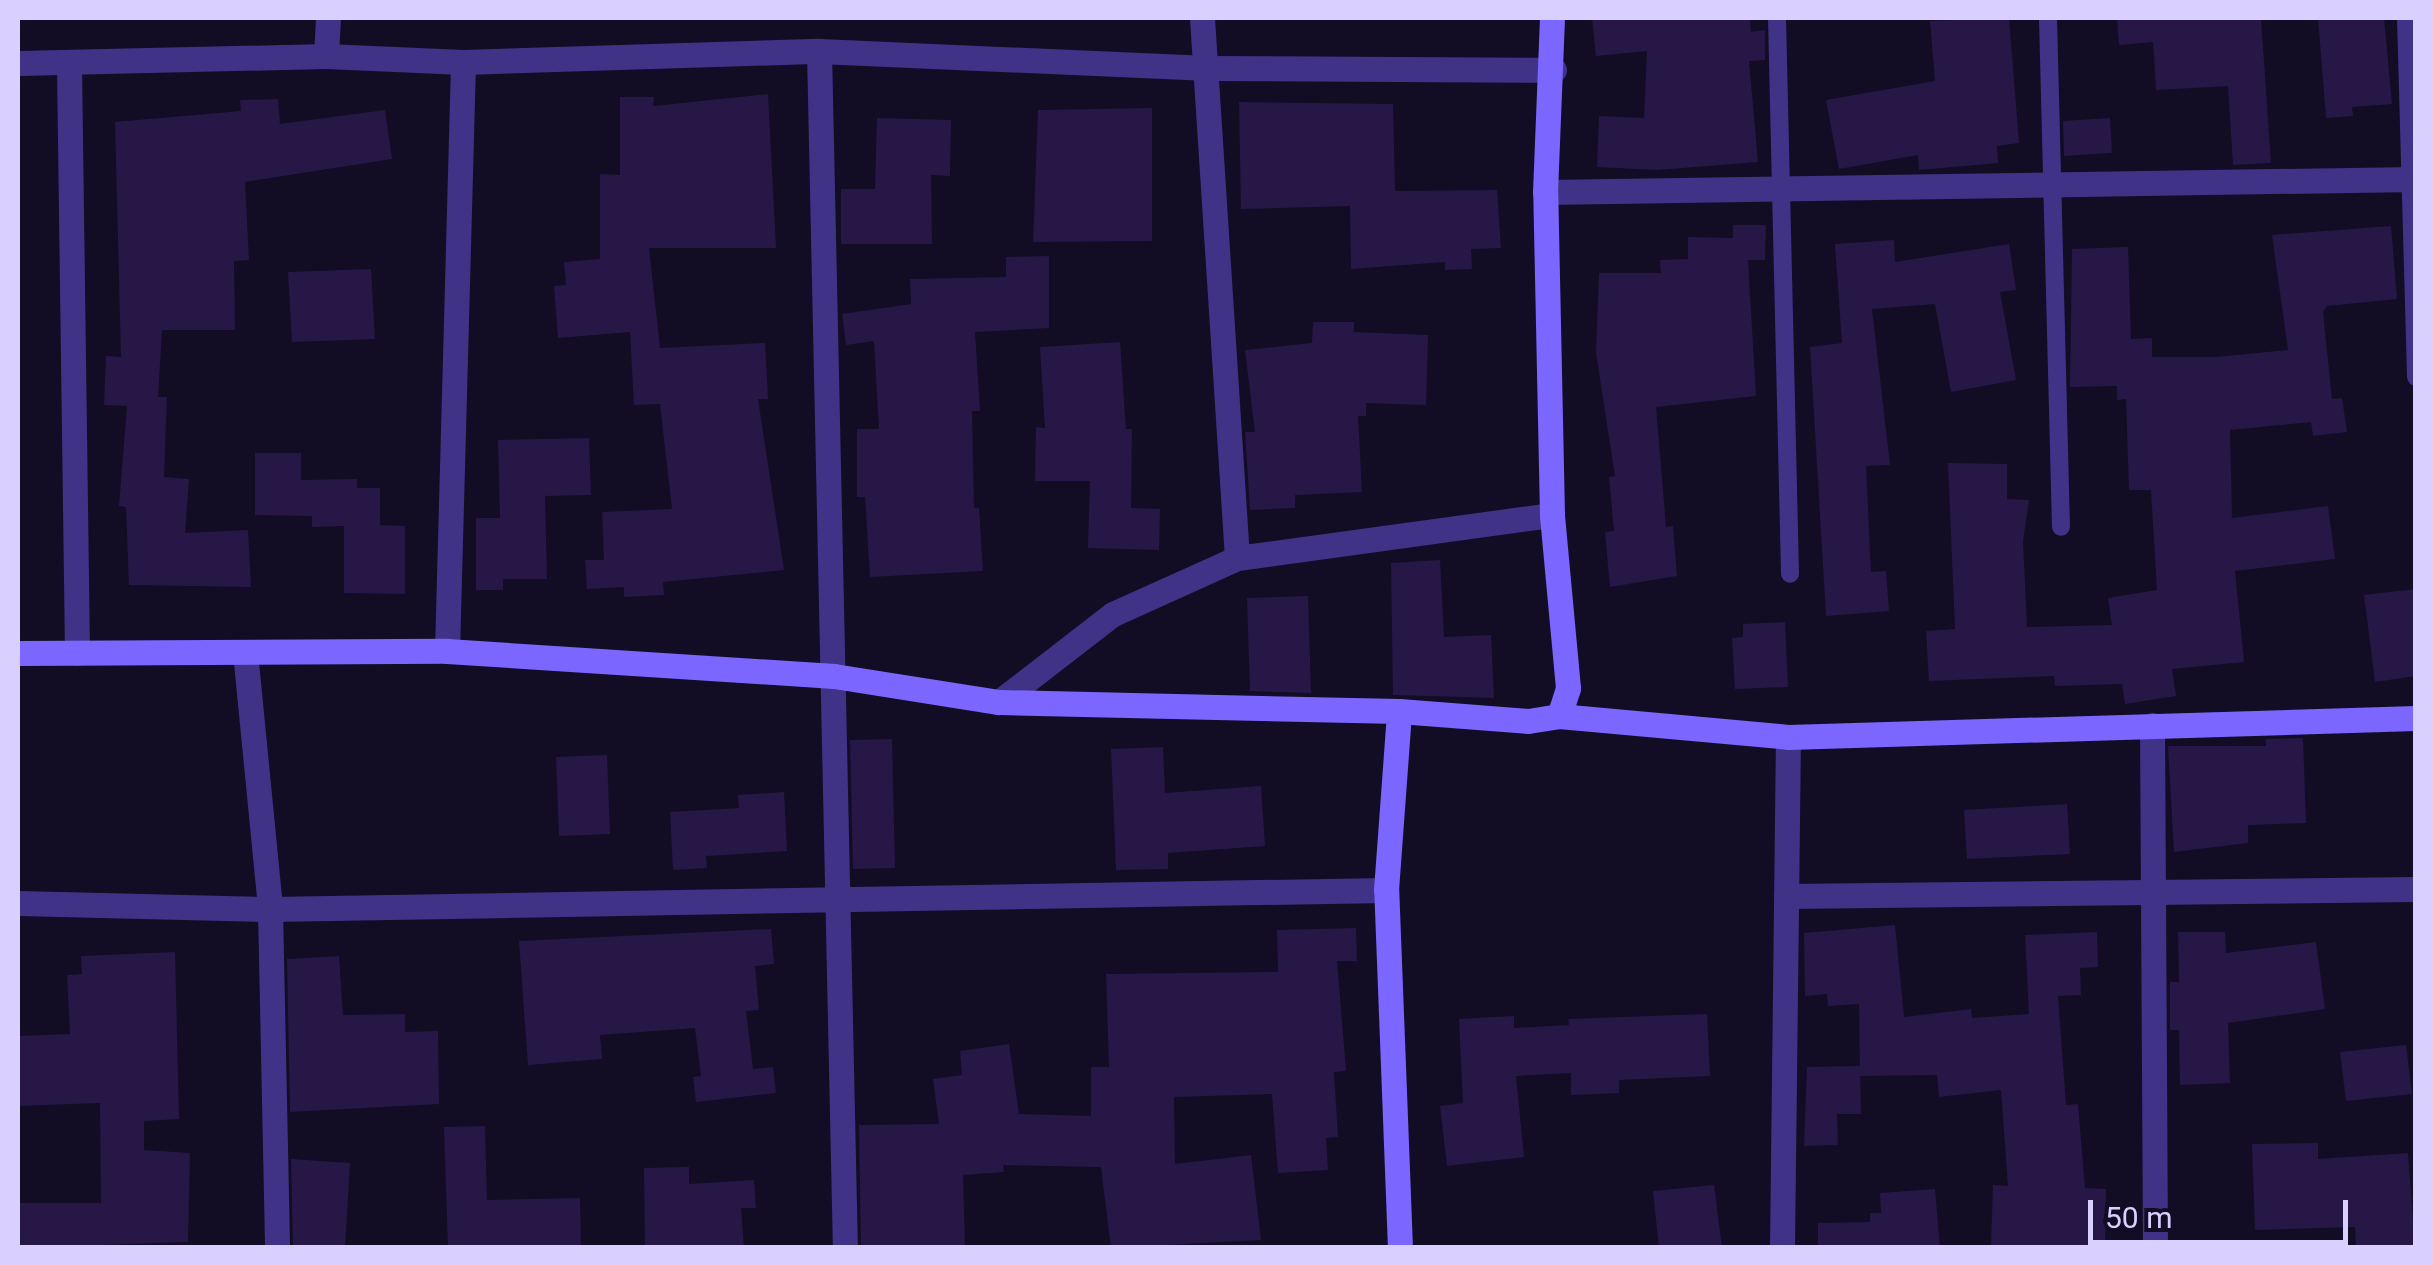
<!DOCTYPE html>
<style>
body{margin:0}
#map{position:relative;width:2433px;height:1265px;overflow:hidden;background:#130c25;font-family:Roboto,sans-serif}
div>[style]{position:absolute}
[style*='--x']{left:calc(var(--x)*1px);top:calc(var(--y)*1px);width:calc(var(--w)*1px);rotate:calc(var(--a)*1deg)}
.building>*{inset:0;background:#261747}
.lane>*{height:18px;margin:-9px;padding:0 9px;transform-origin:9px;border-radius:9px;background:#403387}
.street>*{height:25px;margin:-12.5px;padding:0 12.5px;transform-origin:12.5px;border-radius:12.5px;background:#403387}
.secondary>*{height:25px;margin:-12.5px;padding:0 12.5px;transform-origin:12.5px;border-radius:12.5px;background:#7b67ff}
span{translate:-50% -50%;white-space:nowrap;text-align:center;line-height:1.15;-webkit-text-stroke:10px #130c25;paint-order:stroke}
.frame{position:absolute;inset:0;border:20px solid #dad0ff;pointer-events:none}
.scale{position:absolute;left:2088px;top:1200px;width:260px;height:45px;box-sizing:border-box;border:5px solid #dad0ff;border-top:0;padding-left:12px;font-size:30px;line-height:35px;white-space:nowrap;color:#dad0ff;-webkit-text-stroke:8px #130c25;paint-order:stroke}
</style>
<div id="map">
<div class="building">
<div style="clip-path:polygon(1592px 18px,1750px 18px,1751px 32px,1765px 30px,1765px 60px,1749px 61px,1758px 162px,1657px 170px,1597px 167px,1599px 116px,1644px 118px,1647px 51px,1596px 56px)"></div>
<div style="clip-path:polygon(2009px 18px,2019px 143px,1997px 146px,1998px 163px,1919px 170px,1918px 155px,1839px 169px,1826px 100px,1935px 81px,1930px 21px)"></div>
<div style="clip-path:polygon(2117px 18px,2261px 18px,2271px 163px,2233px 165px,2228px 86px,2156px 90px,2153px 42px,2119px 45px)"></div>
<div style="clip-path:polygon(2318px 18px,2384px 18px,2392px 104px,2352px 107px,2353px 116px,2326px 118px)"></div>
<div style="clip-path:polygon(768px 94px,776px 248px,649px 248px,660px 348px,765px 343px,768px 399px,758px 399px,784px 570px,663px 582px,664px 595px,624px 597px,624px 587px,587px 589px,585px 560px,604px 560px,602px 512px,672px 509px,660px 404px,634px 405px,630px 332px,558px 338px,554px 286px,566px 285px,564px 262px,600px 259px,600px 174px,620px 175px,620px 97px,654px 97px,653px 106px)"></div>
<div style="clip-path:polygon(278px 99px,280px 124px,385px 110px,392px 159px,245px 182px,249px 260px,234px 261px,235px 330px,162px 330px,158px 397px,167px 397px,164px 477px,189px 479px,185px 533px,248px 530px,251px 587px,129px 585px,126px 507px,119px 506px,127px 406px,104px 405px,106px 356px,121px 357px,115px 122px,241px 111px,240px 100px)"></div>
<div style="clip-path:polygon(1239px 102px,1393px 104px,1395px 191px,1497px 190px,1501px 248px,1471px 249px,1472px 269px,1445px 270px,1445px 262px,1351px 269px,1350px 206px,1241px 209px)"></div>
<div style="clip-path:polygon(1152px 108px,1152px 241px,1033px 242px,1038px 110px)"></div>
<div style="clip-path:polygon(877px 118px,951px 120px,950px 176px,931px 175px,932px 244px,841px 244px,841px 189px,875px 189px)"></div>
<div style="clip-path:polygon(2110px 118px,2112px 153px,2064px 156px,2063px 121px)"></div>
<div style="clip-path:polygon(1733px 225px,1766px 225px,1765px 260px,1748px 260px,1756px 396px,1656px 407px,1666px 527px,1673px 526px,1677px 576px,1610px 587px,1605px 532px,1614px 531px,1609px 477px,1615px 476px,1596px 353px,1599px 273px,1661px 273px,1660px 260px,1688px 259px,1688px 237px,1733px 238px)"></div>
<div style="clip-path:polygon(2391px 226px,2397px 299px,2327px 306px,2323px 312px,2332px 399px,2342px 398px,2347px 432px,2313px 436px,2311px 422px,2230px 430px,2232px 518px,2328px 506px,2335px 559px,2235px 571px,2244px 662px,2172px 669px,2176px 696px,2125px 704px,2122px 684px,2055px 686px,2054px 676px,1929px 681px,1926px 631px,1955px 629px,1948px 463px,2007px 464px,2007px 499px,2029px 500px,2023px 541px,2027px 627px,2112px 625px,2108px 598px,2157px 590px,2151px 490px,2129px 490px,2126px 399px,2117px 400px,2117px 386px,2070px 387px,2072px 249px,2128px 247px,2131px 339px,2152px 338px,2152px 357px,2216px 357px,2288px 350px,2272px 235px)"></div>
<div style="clip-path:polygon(1894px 240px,1895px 262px,2009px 244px,2016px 290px,2000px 292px,2016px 380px,1951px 392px,1935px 304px,1872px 309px,1890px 465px,1866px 466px,1871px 572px,1886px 571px,1889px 611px,1826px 616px,1810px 347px,1842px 343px,1835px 244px)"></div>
<div style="clip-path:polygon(1049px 256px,1049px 328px,975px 332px,980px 411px,972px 411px,974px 508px,979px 508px,983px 571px,870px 577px,865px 497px,857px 497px,857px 429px,879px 429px,874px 341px,846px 345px,842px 314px,911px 304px,910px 279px,1006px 277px,1006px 257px)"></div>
<div style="clip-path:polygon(371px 269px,375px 339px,292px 342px,288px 272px)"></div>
<div style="clip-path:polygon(1313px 322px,1354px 322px,1354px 332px,1428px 335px,1426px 405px,1366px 403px,1366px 416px,1358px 416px,1362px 492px,1295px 495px,1295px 508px,1250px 510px,1245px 432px,1255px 432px,1245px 350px,1312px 343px)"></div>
<div style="clip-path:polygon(1120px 342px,1126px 429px,1132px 429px,1131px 508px,1160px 509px,1159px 550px,1088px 548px,1090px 481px,1035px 481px,1036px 427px,1045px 428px,1040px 347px)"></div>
<div style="clip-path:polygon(589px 438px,591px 495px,545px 496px,547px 579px,503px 579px,503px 590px,476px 590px,476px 518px,500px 518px,498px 440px)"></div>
<div style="clip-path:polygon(255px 453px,301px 453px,301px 480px,357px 479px,357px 488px,380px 488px,380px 525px,405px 526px,405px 594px,344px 593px,344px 526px,312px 527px,312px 516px,255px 515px)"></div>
<div style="clip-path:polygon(1440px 560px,1444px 637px,1491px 635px,1494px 698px,1393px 695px,1391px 563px)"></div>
<div style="clip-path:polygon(2416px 589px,2416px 676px,2375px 682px,2364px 595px)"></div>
<div style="clip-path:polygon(1308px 596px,1311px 693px,1250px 691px,1247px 598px)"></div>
<div style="clip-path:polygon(1785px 622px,1788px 687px,1735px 689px,1732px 638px,1743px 637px,1743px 624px)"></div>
<div style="clip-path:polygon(2303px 738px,2306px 823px,2248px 825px,2248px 843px,2174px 852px,2168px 746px,2266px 746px,2266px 739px)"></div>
<div style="clip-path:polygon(892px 739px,895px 868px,853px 869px,850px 740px)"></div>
<div style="clip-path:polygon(1163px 747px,1165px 793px,1261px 786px,1265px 846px,1168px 853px,1168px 869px,1116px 870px,1111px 749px)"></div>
<div style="clip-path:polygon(607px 755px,610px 834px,559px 836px,556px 757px)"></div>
<div style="clip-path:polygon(784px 792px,787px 851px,706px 856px,707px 868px,673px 870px,670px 812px,739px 808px,738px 795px)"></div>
<div style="clip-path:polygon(2067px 804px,2070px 854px,1967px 859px,1964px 810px)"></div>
<div style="clip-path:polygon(1895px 925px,1904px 1017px,1971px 1009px,1972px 1018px,2029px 1014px,2025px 935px,2097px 932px,2098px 967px,2080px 968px,2081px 995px,2058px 996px,2066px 1105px,2078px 1104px,2085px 1188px,2106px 1189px,2105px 1248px,1991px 1245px,1993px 1185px,2008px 1186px,2001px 1090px,1939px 1097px,1937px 1075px,1860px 1076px,1859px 1004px,1828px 1006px,1827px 994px,1805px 996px,1804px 933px)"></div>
<div style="clip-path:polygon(1356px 928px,1357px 961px,1337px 961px,1346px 1071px,1334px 1072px,1338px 1137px,1326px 1138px,1328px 1170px,1278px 1173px,1272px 1094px,1174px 1097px,1175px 1164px,1251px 1155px,1261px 1240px,1111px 1248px,1101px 1167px,1003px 1165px,1004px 1172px,963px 1175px,965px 1248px,861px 1248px,859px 1125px,939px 1124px,933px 1079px,962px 1075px,960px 1051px,1009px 1044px,1019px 1114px,1091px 1116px,1091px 1067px,1109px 1067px,1106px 974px,1278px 972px,1277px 930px)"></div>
<div style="clip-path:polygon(771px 929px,774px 964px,755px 966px,759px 1010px,746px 1011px,753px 1069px,773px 1067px,776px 1093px,696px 1102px,693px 1077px,701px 1076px,695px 1028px,600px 1035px,602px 1059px,528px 1065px,519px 941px)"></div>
<div style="clip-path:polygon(2178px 932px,2225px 932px,2226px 953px,2316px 942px,2325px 1009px,2228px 1023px,2230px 1083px,2180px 1085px,2179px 1030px,2170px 1030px,2170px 982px,2179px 982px)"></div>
<div style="clip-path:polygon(175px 952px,179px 1119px,144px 1121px,144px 1150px,190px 1153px,188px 1242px,18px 1248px,18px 1203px,101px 1203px,100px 1103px,18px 1106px,18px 1036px,70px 1034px,67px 975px,82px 974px,81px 956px)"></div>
<div style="clip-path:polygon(339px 956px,343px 1015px,405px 1014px,405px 1032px,438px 1031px,439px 1104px,290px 1112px,287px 959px)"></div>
<div style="clip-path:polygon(1707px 1014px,1710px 1076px,1619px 1080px,1619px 1093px,1571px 1095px,1571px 1073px,1516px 1076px,1524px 1157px,1447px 1166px,1440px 1106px,1463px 1103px,1459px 1019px,1514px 1016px,1514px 1028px,1569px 1025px,1568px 1019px)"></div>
<div style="clip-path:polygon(2406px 1045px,2412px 1094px,2346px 1101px,2340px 1052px)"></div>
<div style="clip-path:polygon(1860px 1066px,1861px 1114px,1837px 1114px,1838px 1145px,1804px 1146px,1807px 1067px)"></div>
<div style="clip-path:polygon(485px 1126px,487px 1200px,580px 1198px,581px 1248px,448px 1248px,444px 1127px)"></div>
<div style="clip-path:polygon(2318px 1143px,2318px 1159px,2408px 1153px,2415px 1248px,2356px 1248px,2355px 1227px,2255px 1230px,2252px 1144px)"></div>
<div style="clip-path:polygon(291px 1159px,350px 1163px,345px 1248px,293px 1248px)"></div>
<div style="clip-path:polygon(689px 1167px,689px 1184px,754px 1180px,756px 1208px,741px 1208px,744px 1248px,645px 1248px,644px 1168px)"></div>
<div style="clip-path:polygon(1714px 1185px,1722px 1248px,1659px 1248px,1653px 1191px)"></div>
<div style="clip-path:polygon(1935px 1189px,1940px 1248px,1818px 1248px,1818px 1223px,1870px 1222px,1870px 1213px,1881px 1213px,1880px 1193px)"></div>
</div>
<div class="lane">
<div style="--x:1777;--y:18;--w:556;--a:88.66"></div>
<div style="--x:2048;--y:18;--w:509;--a:88.54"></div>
<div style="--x:2406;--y:18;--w:359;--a:88.4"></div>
</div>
<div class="street">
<div style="--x:1202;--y:18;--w:541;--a:86.29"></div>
<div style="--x:819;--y:51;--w:1197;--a:88.76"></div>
<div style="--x:326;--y:56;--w:38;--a:-87"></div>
<div style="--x:18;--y:63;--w:308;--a:-1.3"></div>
<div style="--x:326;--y:56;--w:137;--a:2.5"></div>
<div style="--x:463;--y:62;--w:356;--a:-1.8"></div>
<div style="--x:819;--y:51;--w:384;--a:2.5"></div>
<div style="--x:1203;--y:68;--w:351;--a:0.3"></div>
<div style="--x:69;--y:65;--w:588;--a:89.22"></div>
<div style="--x:1545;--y:192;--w:871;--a:-0.86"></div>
<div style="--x:447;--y:651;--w:589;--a:-88.44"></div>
<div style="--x:245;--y:652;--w:258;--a:84.4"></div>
<div style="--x:270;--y:909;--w:339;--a:88.8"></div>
<div style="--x:999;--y:702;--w:144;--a:-37.7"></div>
<div style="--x:1113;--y:614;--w:136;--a:-24.3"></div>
<div style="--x:1237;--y:558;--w:318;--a:-7.8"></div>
<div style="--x:2152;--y:725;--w:523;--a:89.67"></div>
<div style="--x:1786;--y:896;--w:630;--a:-0.64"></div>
<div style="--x:18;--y:903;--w:252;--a:1.4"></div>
<div style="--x:270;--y:909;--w:1116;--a:-0.98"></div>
<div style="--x:1782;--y:1248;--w:511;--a:-89.33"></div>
</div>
<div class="secondary">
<div style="--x:18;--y:653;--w:429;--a:-0.3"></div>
<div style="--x:447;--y:651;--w:388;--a:3.7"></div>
<div style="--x:834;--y:676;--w:167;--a:9"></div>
<div style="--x:999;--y:702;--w:400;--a:1.3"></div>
<div style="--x:1559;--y:716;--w:230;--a:5.2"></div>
<div style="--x:1788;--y:737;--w:628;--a:-1.73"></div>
<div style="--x:1400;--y:1248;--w:358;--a:-92.2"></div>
<div style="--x:1386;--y:890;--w:179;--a:-85.8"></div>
<div style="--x:1399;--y:711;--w:129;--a:4.4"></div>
<div style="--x:1528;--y:721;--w:31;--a:-9"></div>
<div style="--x:1559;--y:716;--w:29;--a:-72"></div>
<div style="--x:1568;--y:688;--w:174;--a:-95.3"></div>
<div style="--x:1552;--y:515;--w:323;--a:-91.2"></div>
<div style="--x:1545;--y:192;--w:174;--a:-87.7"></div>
</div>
<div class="frame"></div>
<div class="scale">50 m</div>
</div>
